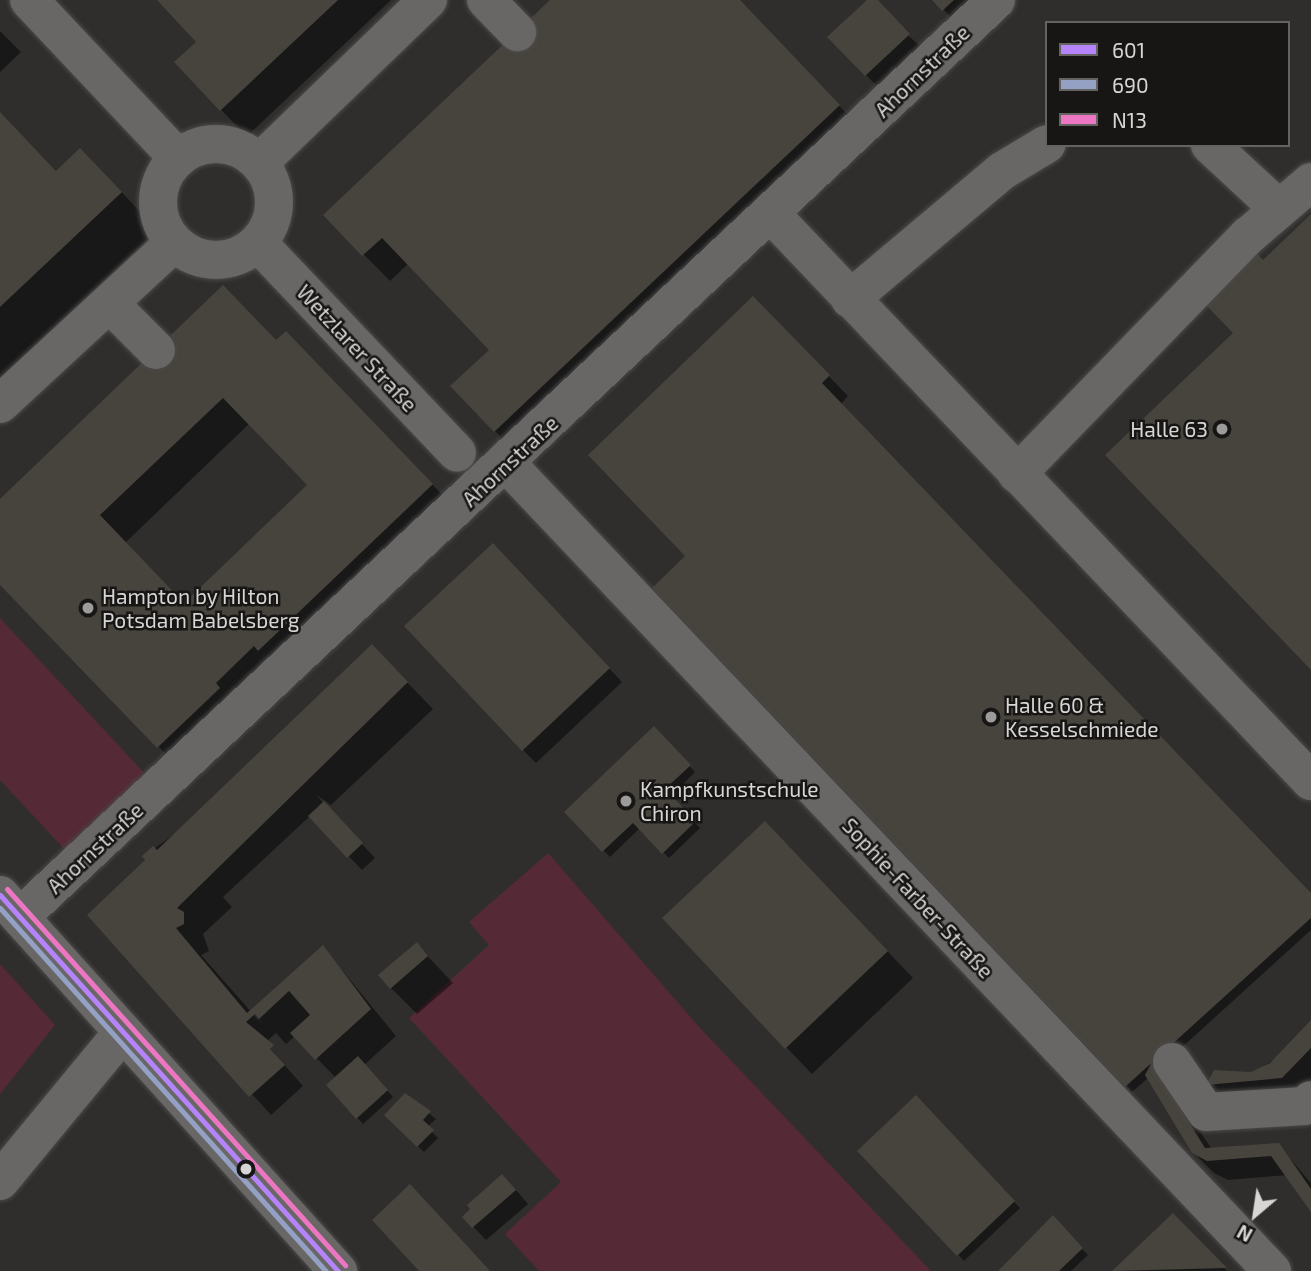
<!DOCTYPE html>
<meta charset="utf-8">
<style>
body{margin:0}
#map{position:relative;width:1311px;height:1271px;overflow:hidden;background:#2f2e2d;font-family:"Exo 2",sans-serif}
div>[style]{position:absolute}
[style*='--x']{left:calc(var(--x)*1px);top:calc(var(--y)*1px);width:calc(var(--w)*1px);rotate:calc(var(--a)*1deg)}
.green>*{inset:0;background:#552a36}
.shadow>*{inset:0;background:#0007}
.building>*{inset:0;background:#47443d}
.roads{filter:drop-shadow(0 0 2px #4a4948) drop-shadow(0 0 2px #4a4948)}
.minor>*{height:38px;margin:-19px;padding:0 19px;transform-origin:19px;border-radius:19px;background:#686766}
.minor>.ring{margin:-19px;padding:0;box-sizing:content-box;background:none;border:38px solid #686766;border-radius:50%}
.bus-1>*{height:5px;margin:-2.5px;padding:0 2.5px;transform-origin:2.5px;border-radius:2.5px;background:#b684fa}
.bus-2>*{height:5px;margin:-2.5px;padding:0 2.5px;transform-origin:2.5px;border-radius:2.5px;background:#94a1c4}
.bus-3>*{height:5px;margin:-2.5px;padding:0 2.5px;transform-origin:2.5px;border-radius:2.5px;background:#ec76c2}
.dots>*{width:19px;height:19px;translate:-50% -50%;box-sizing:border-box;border:4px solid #171615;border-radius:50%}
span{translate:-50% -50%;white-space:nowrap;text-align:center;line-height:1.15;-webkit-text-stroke:5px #171615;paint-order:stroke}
.street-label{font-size:21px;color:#d7d6d5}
.poi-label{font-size:21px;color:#d7d6d5}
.right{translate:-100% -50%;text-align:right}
.left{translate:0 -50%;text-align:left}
.legend{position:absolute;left:1045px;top:21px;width:245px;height:126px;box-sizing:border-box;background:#171615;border:2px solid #646362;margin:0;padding:9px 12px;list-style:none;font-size:21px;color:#d7d6d5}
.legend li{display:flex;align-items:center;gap:14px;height:35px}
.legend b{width:35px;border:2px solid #646362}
.north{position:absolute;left:1220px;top:1180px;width:70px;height:70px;-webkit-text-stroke:5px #171615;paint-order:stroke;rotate:209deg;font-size:19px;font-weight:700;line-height:28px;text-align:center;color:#d7d6d5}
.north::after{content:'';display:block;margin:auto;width:24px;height:32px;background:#d7d6d5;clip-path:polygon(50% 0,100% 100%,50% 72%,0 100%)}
</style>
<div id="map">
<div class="green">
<div style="clip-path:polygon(0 618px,148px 777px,67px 852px,0 780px)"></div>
<div style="clip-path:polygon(548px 853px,700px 1028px,931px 1271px,539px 1271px,505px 1234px,561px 1182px,409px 1018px,489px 945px,469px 922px)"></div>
<div style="clip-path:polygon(0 964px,55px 1025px,0 1094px)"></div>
</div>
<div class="shadow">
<div style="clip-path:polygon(159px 0,391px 0,247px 136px,221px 110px,199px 42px)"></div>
<div style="clip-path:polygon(553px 0,739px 0,864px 132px,521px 457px,495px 431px,491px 350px,409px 263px,390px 281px,325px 215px)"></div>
<div style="clip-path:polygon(869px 0,922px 48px,879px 88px,866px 75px)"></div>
<div style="clip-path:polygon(934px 0,981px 0,957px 23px)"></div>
<div style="clip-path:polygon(0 31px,21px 52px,0 72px)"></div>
<div style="clip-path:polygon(0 113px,57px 172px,117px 187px,157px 230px,0 379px)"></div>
<div style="clip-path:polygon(773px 319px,848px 396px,841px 404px,1311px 895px,1311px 930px,1157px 1070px,1212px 1149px,1278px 1145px,1311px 1183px,1311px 1209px,1287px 1175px,1228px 1180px,1214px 1173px,1193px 1152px,1148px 1078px,1132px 1092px,654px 588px,688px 556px)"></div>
<div style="clip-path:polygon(evenodd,277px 342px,312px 360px,458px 511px,184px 773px,0 582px,0 502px,277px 342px,250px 423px,309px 485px,184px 605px,125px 543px,250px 423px)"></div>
<div style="clip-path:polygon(506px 559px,622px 682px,536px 763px,523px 750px)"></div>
<div style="clip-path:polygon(398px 673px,433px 709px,331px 805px,316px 795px,375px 858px,362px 870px,310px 816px,223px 897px,232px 907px,203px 934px,209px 951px,201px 955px,261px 1023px,253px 1010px,323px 947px,396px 1036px,364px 1065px,393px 1097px,363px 1124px,328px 1085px,336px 1078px,295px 1036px,286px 1044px,276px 1033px,265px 1043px,303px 1086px,271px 1115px,169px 1003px,144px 856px)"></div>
<div style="clip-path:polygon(654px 728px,695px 772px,670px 797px,700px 828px,669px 858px,640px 828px,610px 857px,566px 812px)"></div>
<div style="clip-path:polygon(791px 850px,913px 978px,812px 1074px,786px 1047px)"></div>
<div style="clip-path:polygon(416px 944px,453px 983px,417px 1014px,391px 988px)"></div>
<div style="clip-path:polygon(1311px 1022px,1311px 1086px,1228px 1104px,1208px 1085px,1252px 1074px,1288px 1050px)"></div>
<div style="clip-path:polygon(406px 1095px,436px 1119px,427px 1127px,438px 1138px,424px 1152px,386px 1115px)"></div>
<div style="clip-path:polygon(916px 1098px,1020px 1208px,964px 1261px,860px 1151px)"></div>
<div style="clip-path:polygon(516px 1190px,528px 1204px,486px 1240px,464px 1217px)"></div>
<div style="clip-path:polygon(1173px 1215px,1227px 1271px,1115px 1271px)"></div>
<div style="clip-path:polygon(1053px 1218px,1088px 1255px,1071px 1271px,1001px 1271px)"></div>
</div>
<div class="building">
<div style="clip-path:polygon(157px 0,338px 0,220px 111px,174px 62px,196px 42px)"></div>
<div style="clip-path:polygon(550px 0,740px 0,840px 105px,494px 432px,450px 386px,489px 350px,382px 238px,362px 256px,323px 215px)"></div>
<div style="clip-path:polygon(867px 0,878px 0,910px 34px,865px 76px,827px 37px)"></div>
<div style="clip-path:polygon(932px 0,954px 0,942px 11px)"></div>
<div style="clip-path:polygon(0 112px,56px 171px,80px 148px,122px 192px,0 307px)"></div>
<div style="clip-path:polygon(1311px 214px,1311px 670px,1105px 455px,1233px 333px,1199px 298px,1252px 248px,1263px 260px)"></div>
<div style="clip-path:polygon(evenodd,223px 285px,276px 340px,286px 331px,433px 484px,258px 651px,254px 646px,216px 683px,220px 688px,157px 748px,0 585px,0 499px,223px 285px,223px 398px,307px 485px,184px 603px,100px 515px,223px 398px)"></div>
<div style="clip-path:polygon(753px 296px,830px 375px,822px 383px,1311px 893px,1311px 918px,1125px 1087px,652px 588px,685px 556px,588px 455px)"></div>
<div style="clip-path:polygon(493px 543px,610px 668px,522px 751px,404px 626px)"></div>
<div style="clip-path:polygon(372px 644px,408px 682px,177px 908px,184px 912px,184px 924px,176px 928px,247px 1013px,323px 945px,371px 1009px,315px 1060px,290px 1033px,310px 1015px,289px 991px,259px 1019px,255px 1014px,246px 1022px,274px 1045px,270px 1049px,285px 1065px,249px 1097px,87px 915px,145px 860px,142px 856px,153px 846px,157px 850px)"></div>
<div style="clip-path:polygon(654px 726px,691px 765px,665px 789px,696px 821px,662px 854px,633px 823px,602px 852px,564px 812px)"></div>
<div style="clip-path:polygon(324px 801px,363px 843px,347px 858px,308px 816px)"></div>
<div style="clip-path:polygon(765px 821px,888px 951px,785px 1049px,662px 918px)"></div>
<div style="clip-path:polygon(417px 942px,428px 956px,390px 989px,378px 975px)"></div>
<div style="clip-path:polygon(1311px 1020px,1311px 1048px,1282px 1078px,1206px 1085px,1214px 1070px,1251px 1072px,1270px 1063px)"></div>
<div style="clip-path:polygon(358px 1056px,388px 1090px,356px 1119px,326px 1085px)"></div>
<div style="clip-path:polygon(1152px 1062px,1205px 1148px,1279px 1143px,1311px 1189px,1311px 1212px,1271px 1156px,1207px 1161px,1192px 1153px,1145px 1075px)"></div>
<div style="clip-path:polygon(405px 1093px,431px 1111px,423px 1120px,434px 1130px,417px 1147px,384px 1115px)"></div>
<div style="clip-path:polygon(916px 1095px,1015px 1201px,957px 1256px,857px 1151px)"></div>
<div style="clip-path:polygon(502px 1174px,516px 1190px,472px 1228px,462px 1217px,470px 1209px,467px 1205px)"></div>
<div style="clip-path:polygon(410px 1184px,459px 1237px,490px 1271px,419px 1271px,372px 1220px)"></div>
<div style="clip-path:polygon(1173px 1213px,1227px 1268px,1112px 1271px)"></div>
<div style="clip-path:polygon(1053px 1215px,1083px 1248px,1059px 1271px,998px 1271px)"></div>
</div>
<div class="roads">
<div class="minor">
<div style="--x:29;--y:0;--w:217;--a:46.7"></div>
<div style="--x:486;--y:0;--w:45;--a:45.9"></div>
<div class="ring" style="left:158px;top:144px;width:78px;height:78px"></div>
<div style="--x:1210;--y:145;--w:94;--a:42.8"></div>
<div style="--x:259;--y:163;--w:235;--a:-44"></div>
<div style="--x:771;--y:214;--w:783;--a:46.4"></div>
<div style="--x:258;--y:243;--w:289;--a:46.5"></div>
<div style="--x:850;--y:299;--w:199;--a:-40.1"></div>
<div style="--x:1002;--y:171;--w:52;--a:-31"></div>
<div style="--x:110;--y:304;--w:65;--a:45"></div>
<div style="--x:0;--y:404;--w:237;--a:-42.8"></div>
<div style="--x:507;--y:464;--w:1112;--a:46.53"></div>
<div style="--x:1017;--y:474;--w:332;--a:-45.9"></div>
<div style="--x:1248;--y:236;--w:83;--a:-40.6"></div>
<div style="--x:0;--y:895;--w:506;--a:48.05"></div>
<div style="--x:20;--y:917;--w:1339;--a:-43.21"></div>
<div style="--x:1172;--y:1062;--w:60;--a:55.8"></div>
<div style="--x:1206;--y:1112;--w:99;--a:-3.5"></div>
<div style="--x:1305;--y:1106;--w:8;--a:-45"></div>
<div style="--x:0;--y:1181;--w:193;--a:-50.5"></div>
</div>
</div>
<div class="bus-1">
<div style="--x:0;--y:895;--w:506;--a:48.05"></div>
</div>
<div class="bus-2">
<div style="--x:0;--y:908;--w:488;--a:48.1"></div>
</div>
<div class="bus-3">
<div style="--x:7;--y:889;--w:506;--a:48.05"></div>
</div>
<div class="dots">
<div style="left:1222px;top:429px;background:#9c9b9a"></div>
<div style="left:88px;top:608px;background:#9c9b9a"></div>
<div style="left:991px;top:717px;background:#9c9b9a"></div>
<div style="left:626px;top:801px;background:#9c9b9a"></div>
<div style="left:246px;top:1169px;background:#d7d6d5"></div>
</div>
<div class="street-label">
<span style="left:922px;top:71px;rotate:-44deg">Ahornstraße</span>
<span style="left:357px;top:348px;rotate:47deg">Wetzlarer Straße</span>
<span style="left:510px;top:461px;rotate:-43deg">Ahornstraße</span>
<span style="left:95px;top:848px;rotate:-43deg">Ahornstraße</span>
<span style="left:918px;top:898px;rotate:47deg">Sophie-Farber-Straße</span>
</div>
<div class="poi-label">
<span class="right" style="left:1208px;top:429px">Halle 63</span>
<span class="left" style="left:102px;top:608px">Hampton by Hilton<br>Potsdam Babelsberg</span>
<span class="left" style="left:1005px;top:717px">Halle 60 &amp;<br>Kesselschmiede</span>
<span class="left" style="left:640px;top:801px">Kampfkunstschule<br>Chiron</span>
</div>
<ul class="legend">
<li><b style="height:9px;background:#b684fa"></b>601</li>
<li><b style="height:9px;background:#94a1c4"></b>690</li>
<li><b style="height:9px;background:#ec76c2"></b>N13</li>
</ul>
<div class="north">N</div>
</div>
